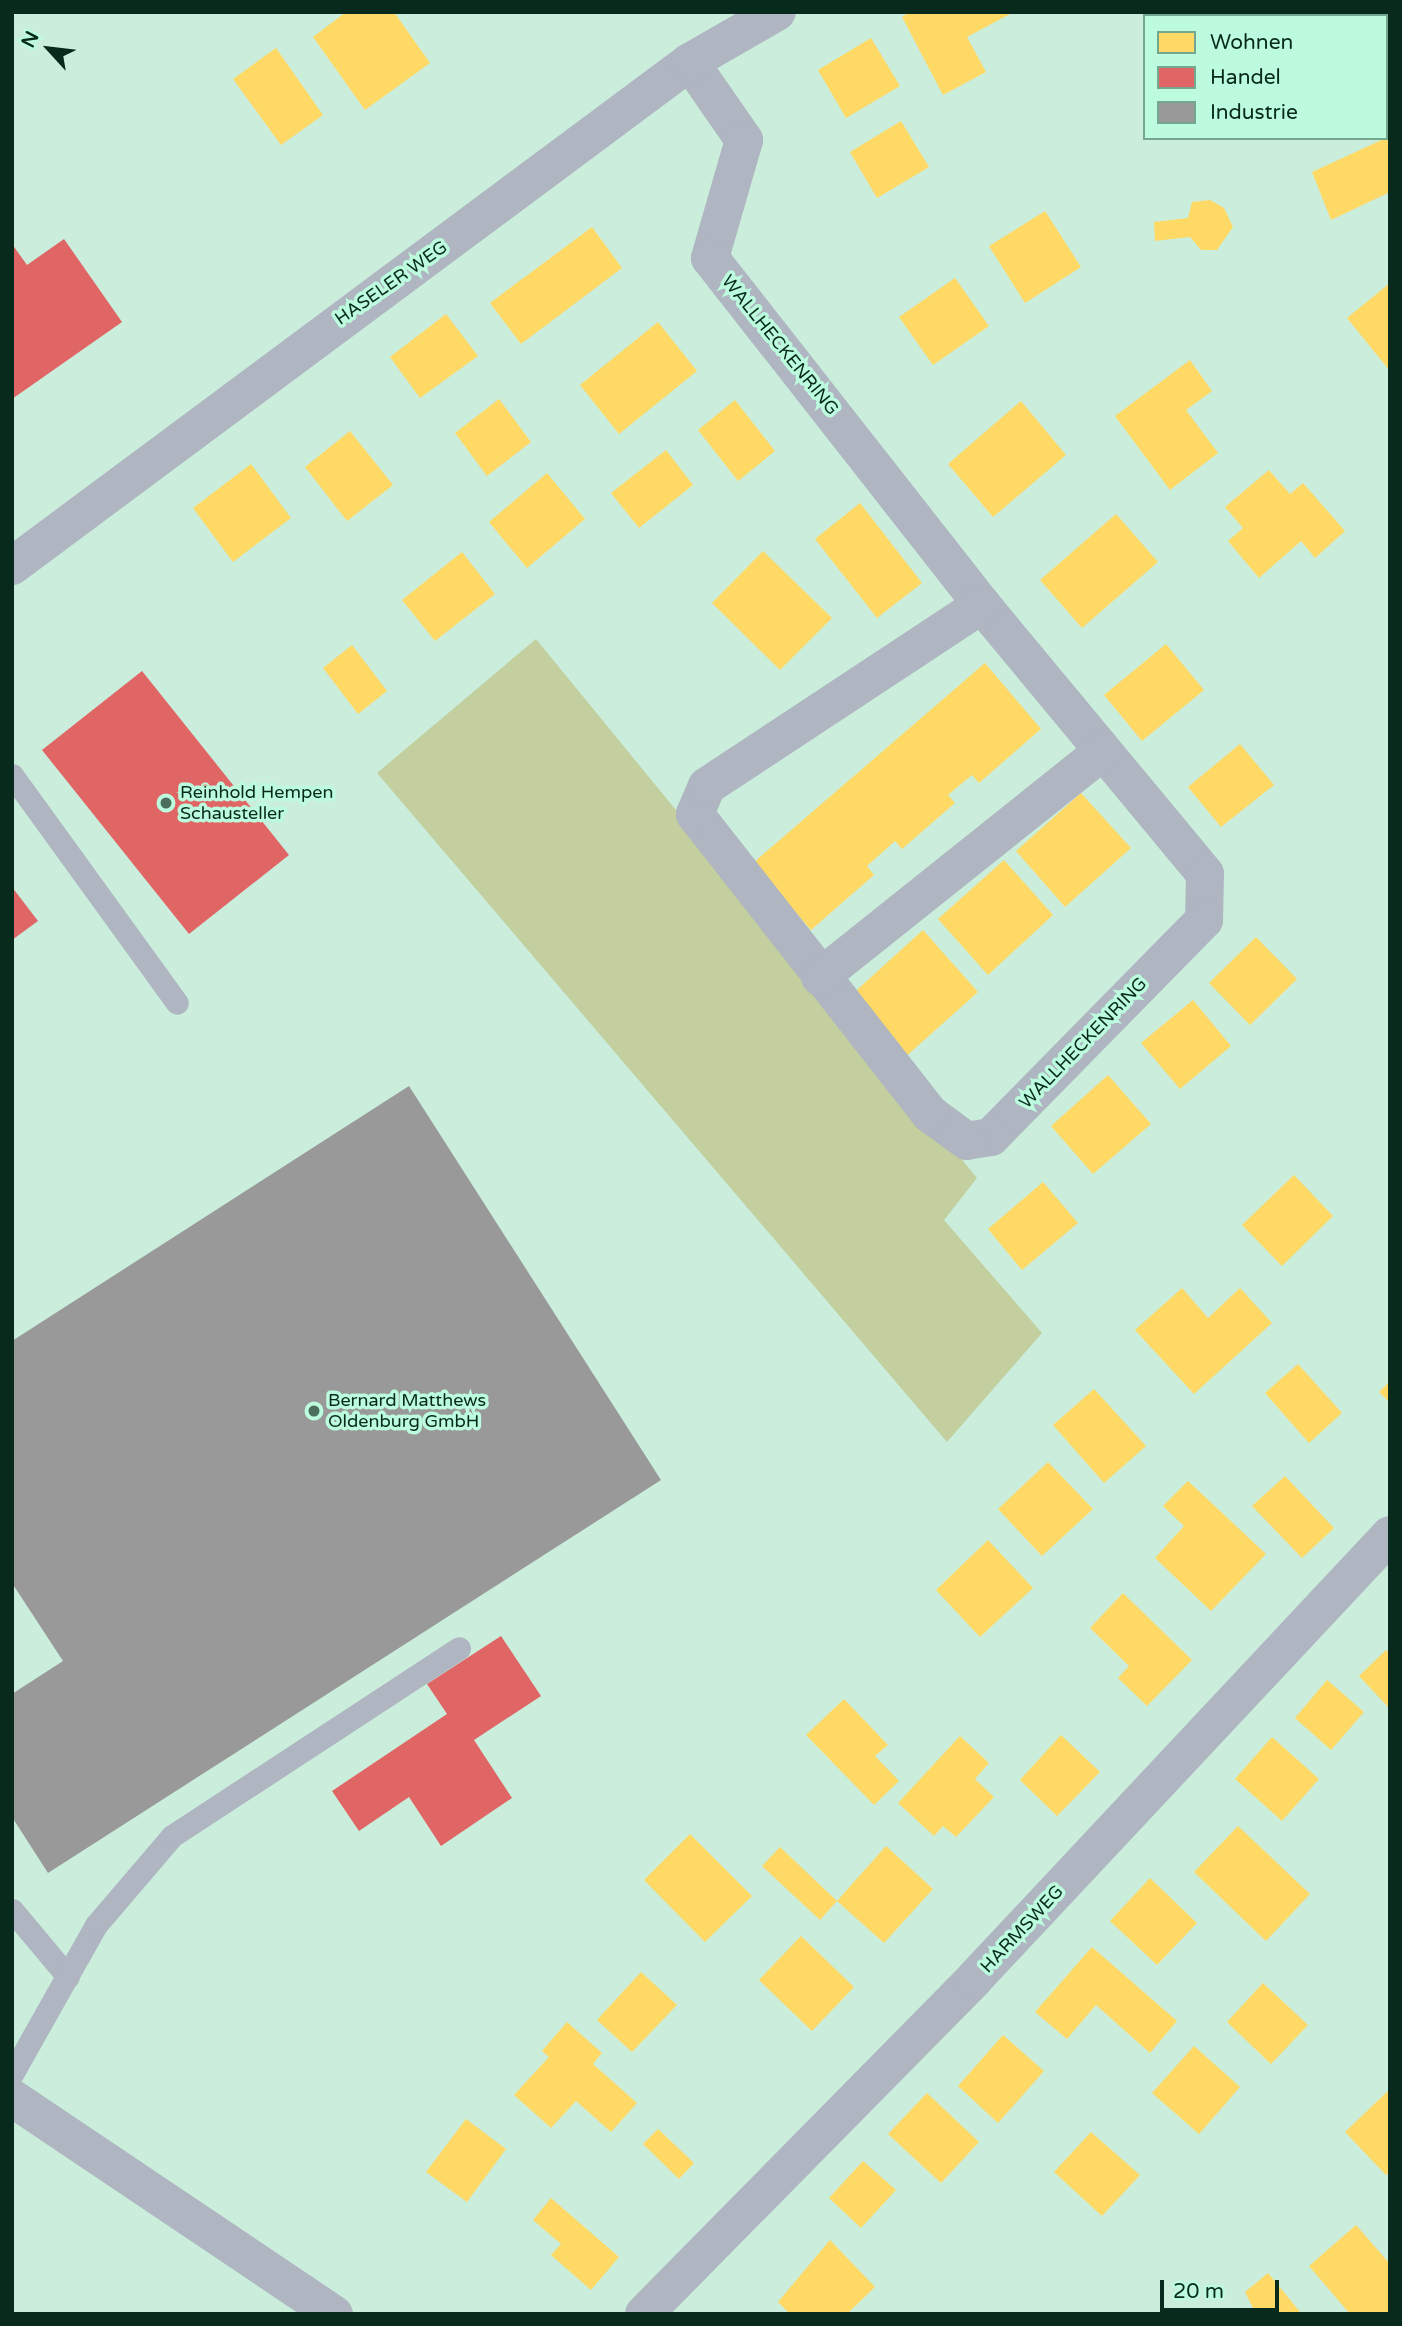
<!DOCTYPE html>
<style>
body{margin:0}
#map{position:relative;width:1402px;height:2326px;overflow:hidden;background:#caeddc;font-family:"Varela Round",sans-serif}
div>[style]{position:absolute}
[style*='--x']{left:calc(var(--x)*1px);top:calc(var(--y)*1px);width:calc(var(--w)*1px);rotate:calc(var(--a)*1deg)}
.forest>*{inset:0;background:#c3cf9e}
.homes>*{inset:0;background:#ffd966}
.shops>*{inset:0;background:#e06666}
.industry>*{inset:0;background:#999}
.service>*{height:23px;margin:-11.5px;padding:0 11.5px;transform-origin:11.5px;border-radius:11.5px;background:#afb5c1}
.minor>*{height:38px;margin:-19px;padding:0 19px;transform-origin:19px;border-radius:19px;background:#afb5c1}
.tertiary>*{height:38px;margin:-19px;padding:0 19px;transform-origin:19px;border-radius:19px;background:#afb5c1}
.dots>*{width:19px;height:19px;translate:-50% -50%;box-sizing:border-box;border:4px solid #bcfbdd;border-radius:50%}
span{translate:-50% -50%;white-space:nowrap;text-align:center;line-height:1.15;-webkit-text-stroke:7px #bcfbdd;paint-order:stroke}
.street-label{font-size:18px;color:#072a1c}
.poi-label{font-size:18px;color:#072a1c}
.left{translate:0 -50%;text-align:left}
.frame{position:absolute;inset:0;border:14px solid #072a1c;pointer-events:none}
.legend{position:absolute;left:1143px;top:14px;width:245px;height:126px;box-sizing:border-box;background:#bcfbdd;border:2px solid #74a790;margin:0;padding:9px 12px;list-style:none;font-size:21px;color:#072a1c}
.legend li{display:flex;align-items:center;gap:14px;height:35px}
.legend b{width:35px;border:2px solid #74a790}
.north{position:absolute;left:14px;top:14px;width:70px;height:70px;-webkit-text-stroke:5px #bcfbdd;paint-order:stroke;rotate:297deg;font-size:19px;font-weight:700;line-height:28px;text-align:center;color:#072a1c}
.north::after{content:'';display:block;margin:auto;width:24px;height:32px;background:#072a1c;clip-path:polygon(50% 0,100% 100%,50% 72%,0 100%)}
.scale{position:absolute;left:1160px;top:2280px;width:119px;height:32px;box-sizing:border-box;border:4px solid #072a1c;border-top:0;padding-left:9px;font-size:21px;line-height:24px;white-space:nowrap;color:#072a1c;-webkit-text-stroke:5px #bcfbdd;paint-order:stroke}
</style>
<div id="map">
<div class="forest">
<div style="clip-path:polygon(536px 639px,977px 1178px,944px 1220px,1042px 1333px,947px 1442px,377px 773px)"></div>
</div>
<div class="homes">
<div style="clip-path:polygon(346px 12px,394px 12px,430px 63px,365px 110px,313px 37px)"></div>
<div style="clip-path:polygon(910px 12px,1009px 12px,1010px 14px,967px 37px,986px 72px,943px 95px,902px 17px)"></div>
<div style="clip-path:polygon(871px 38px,900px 86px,846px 118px,818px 70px)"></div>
<div style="clip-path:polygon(276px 48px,323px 115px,281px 145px,233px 79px)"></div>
<div style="clip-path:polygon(901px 121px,929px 167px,877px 198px,850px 152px)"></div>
<div style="clip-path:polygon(1390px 131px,1390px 192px,1331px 220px,1312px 172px,1386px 138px)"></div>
<div style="clip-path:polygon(1210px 200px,1224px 208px,1233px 227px,1217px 250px,1201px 250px,1190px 237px,1155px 241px,1154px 222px,1188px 218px,1192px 202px)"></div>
<div style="clip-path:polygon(1045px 211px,1081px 267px,1025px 303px,989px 246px)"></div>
<div style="clip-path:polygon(592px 227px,622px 268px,521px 344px,490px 303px)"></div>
<div style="clip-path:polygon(955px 278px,989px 326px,933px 365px,899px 317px)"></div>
<div style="clip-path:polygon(1390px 283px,1390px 371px,1347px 318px)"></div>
<div style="clip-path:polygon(446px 314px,478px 356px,420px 398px,390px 357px)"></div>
<div style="clip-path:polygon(658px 322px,697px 371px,619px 434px,580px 385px)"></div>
<div style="clip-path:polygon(1190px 360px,1212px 391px,1186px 410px,1218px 453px,1170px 490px,1115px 416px)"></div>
<div style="clip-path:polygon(499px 399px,531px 442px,487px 476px,455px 433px)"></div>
<div style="clip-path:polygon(735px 400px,775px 451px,738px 481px,698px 430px)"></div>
<div style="clip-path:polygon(1021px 401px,1066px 455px,993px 517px,948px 464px)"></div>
<div style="clip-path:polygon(350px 431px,393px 485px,347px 521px,305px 467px)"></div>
<div style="clip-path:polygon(666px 450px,693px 485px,639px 528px,611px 493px)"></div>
<div style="clip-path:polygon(251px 464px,291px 518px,233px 562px,193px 508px)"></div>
<div style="clip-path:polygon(1269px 470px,1290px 494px,1303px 483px,1345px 531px,1315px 558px,1301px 541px,1259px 578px,1228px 541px,1243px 528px,1225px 507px)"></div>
<div style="clip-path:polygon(547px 473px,585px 519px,527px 568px,489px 522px)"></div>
<div style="clip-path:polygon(860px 503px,922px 583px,877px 618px,815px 539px)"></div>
<div style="clip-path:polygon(1116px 514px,1158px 562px,1082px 628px,1040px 580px)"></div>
<div style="clip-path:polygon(763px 551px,832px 618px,780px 670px,712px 603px)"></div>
<div style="clip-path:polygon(462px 552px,495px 594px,435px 641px,402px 600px)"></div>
<div style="clip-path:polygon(1166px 644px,1204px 690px,1142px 741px,1104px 695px)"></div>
<div style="clip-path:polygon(352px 645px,387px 691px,358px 714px,323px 668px)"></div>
<div style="clip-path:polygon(985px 663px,1041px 729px,979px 783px,972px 775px,948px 795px,955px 803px,902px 849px,895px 841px,867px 866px,874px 875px,811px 930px,753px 863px)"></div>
<div style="clip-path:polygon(1240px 744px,1274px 785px,1221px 827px,1188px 787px)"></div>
<div style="clip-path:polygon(1081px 793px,1131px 848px,1065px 907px,1016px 851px)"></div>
<div style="clip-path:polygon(1004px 860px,1053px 915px,988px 975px,938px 919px)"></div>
<div style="clip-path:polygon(923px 930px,978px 992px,903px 1059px,848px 998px)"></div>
<div style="clip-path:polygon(1256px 937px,1297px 979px,1250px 1025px,1209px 983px)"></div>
<div style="clip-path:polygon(1193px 1000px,1231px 1046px,1180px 1089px,1141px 1043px)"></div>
<div style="clip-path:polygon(1108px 1075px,1151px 1124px,1093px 1174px,1051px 1126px)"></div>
<div style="clip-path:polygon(1294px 1175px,1333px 1216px,1282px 1266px,1242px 1225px)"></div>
<div style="clip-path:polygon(1043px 1182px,1078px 1223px,1022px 1270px,988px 1229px)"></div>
<div style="clip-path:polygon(1182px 1288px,1208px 1318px,1240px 1288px,1272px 1323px,1194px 1394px,1135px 1330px)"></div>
<div style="clip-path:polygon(1298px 1364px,1342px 1413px,1309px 1443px,1265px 1393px)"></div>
<div style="clip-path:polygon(1390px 1381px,1390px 1403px,1379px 1392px)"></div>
<div style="clip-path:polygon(1094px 1389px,1146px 1446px,1104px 1483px,1053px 1425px)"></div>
<div style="clip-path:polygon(1048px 1462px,1093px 1509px,1042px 1556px,998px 1509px)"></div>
<div style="clip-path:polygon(1285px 1476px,1334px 1528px,1302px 1558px,1252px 1506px)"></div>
<div style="clip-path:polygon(1188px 1481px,1266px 1554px,1211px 1611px,1155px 1558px,1184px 1526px,1163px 1506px)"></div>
<div style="clip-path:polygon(988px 1540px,1033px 1588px,980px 1637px,936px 1590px)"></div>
<div style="clip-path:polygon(1123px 1593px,1192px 1660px,1147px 1706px,1118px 1678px,1129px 1666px,1090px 1628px)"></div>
<div style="clip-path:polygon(1386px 1650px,1390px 1654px,1390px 1709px,1359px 1676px)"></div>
<div style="clip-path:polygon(1327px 1680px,1364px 1712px,1331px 1750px,1295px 1718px)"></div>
<div style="clip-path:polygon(844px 1699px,888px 1745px,875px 1756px,899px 1781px,874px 1805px,806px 1735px)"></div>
<div style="clip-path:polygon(1061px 1735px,1100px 1772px,1057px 1816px,1020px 1780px)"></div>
<div style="clip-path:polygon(960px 1736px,989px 1763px,975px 1779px,994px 1797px,956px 1837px,943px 1826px,934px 1836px,898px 1803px)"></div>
<div style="clip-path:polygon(1272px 1737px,1319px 1779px,1282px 1821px,1235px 1779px)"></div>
<div style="clip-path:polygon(1238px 1826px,1310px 1894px,1266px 1941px,1194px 1872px)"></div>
<div style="clip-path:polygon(690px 1834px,752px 1896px,705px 1942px,644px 1880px)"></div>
<div style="clip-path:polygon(886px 1846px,933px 1889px,884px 1943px,837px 1901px)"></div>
<div style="clip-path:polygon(780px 1847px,837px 1901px,820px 1920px,762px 1866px)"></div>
<div style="clip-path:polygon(1150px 1878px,1197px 1923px,1157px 1965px,1110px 1921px)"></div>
<div style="clip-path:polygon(801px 1936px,854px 1987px,812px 2031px,759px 1980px)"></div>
<div style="clip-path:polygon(1092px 1947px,1177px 2021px,1150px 2053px,1096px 2005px,1067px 2039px,1035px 2012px)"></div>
<div style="clip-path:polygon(641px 1972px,677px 2005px,632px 2052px,597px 2020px)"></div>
<div style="clip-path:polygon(1263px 1983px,1308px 2025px,1271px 2064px,1227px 2022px)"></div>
<div style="clip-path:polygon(567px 2022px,602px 2053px,593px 2064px,637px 2103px,611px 2132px,576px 2101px,551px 2128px,514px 2095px,549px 2057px,542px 2051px)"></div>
<div style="clip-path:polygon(1003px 2035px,1044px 2071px,998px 2123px,958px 2086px)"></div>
<div style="clip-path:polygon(1194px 2046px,1240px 2087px,1199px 2134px,1152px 2093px)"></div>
<div style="clip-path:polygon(1390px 2089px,1390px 2172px,1386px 2175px,1345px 2132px)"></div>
<div style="clip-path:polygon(927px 2093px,979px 2142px,941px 2183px,888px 2134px)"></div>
<div style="clip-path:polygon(466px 2119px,506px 2149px,467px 2202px,426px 2172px)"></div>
<div style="clip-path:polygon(658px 2129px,694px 2163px,679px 2179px,643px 2144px)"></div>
<div style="clip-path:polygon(1091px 2132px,1140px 2175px,1102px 2216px,1054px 2172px)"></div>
<div style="clip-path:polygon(863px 2161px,896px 2190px,861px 2228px,829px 2198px)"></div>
<div style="clip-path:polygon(551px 2198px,619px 2257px,591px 2290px,551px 2255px,561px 2244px,533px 2220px)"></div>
<div style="clip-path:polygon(1356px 2225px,1390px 2264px,1390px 2314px,1350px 2314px,1309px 2266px)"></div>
<div style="clip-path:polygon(830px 2240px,875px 2287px,847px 2314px,790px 2314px,778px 2302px)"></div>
<div style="clip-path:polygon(1268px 2273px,1301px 2313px,1300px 2314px,1245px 2314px,1253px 2308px,1245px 2292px)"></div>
</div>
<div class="shops">
<div style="clip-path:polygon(64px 239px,122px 322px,12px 399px,12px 244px,27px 265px)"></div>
<div style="clip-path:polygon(142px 671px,289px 855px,189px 934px,42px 750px)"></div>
<div style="clip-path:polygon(12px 887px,38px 921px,12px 940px)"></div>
<div style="clip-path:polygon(501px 1636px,541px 1696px,474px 1740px,512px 1798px,441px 1846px,409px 1797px,359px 1831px,332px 1791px,447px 1714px,427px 1684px)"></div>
</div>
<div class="industry">
<div style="clip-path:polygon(409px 1086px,661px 1480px,48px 1873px,12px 1817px,12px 1694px,63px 1661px,12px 1583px,12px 1341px)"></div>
</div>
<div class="service">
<div style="--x:12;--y:775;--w:281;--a:54.1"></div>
<div style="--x:12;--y:1910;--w:87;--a:50.1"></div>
<div style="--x:12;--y:2074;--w:171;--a:-60.6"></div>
<div style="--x:96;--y:1925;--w:117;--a:-49.5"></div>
<div style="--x:172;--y:1836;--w:343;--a:-33.2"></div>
</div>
<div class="minor">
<div style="--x:690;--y:62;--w:95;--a:55.3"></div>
<div style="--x:744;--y:140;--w:123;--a:106.1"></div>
<div style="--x:710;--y:258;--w:441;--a:51.9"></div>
<div style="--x:982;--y:605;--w:349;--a:50.3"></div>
<div style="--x:1205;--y:874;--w:46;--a:91.2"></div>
<div style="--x:1204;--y:920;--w:304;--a:134.5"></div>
<div style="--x:991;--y:1137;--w:24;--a:171"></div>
<div style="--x:967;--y:1141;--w:46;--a:-143.9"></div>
<div style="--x:930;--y:1114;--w:381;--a:-128.1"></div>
<div style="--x:695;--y:814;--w:30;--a:-67"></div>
<div style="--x:707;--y:786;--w:329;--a:-33.4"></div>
<div style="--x:12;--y:566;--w:845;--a:-36.63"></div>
<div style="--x:690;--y:62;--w:100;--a:-29.9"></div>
<div style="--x:820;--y:977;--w:361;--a:-38.6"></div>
<div style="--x:644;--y:2314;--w:470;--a:-45.4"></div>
<div style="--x:974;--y:1979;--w:608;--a:-46.86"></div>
</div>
<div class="tertiary">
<div style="--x:12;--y:2098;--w:388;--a:33.9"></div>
</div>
<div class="dots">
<div style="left:166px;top:803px;background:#4b6e5f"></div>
<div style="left:314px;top:1411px;background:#4b6e5f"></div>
</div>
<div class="street-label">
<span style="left:391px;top:283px;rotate:-35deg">HASELER WEG</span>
<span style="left:780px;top:345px;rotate:51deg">WALLHECKENRING</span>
<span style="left:1083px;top:1043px;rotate:-46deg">WALLHECKENRING</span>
<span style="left:1022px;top:1929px;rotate:-47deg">HARMSWEG</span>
</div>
<div class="poi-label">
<span class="left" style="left:180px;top:803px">Reinhold Hempen<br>Schausteller</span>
<span class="left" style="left:328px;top:1411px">Bernard Matthews<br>Oldenburg GmbH</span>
</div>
<div class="frame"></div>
<ul class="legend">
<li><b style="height:19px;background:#ffd966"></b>Wohnen</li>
<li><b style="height:19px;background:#e06666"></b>Handel</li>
<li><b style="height:19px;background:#999"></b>Industrie</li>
</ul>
<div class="north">N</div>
<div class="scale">20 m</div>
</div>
